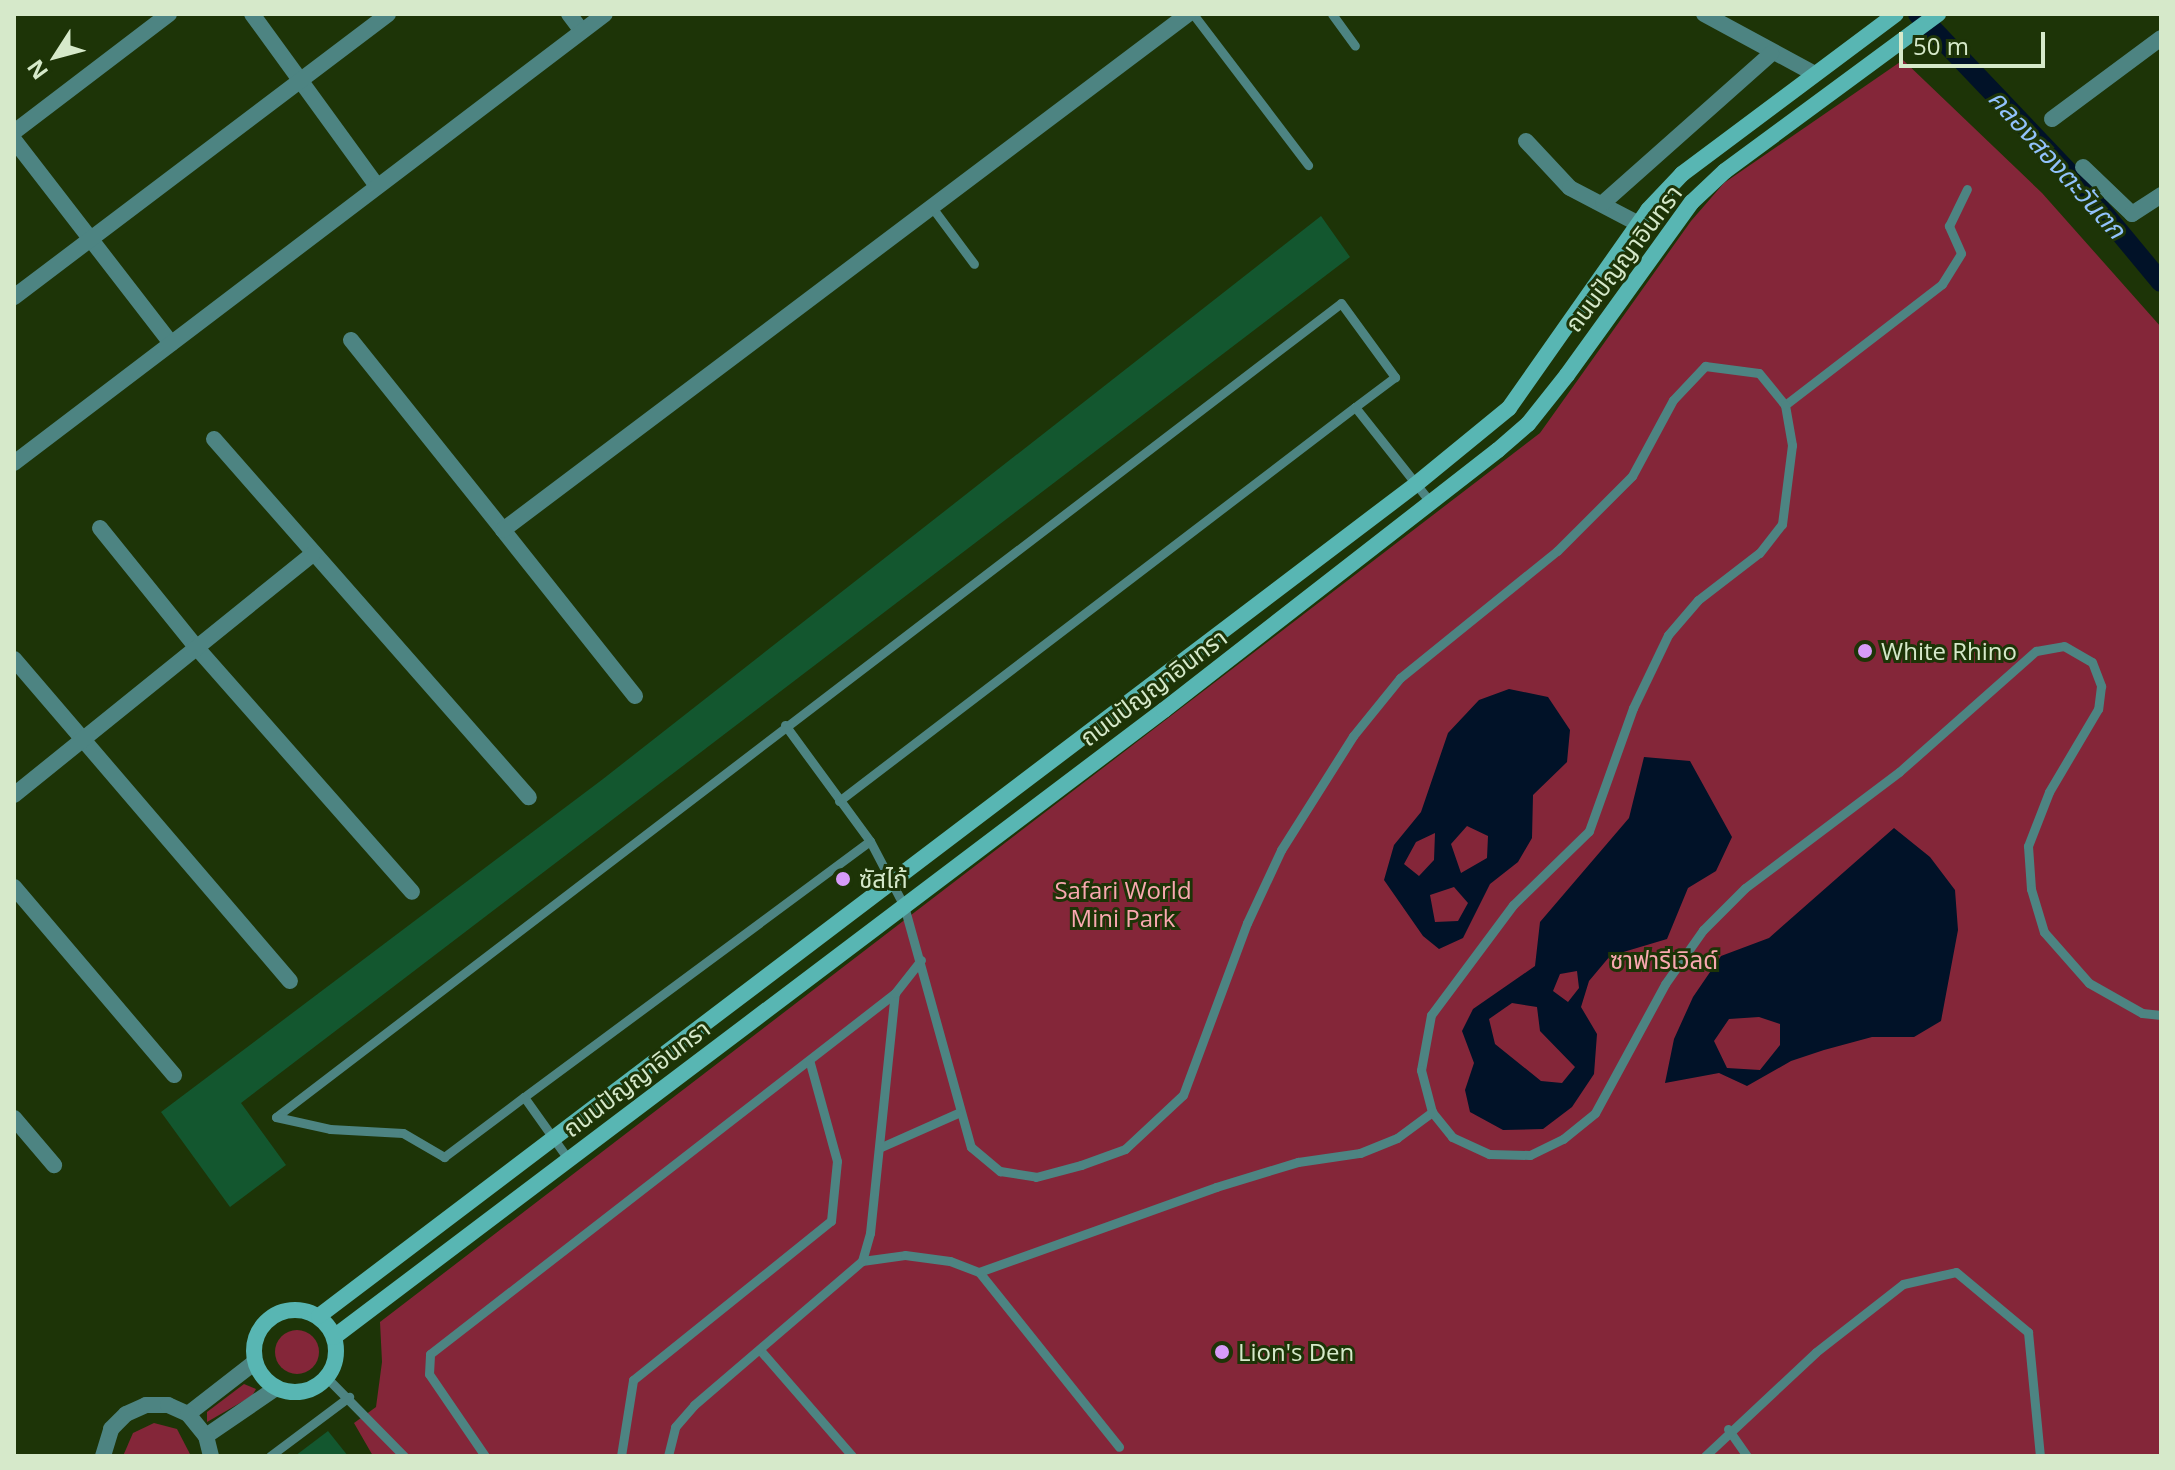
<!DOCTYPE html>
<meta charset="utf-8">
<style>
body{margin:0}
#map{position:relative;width:2175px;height:1470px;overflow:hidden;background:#1d3407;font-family:"Open Sans","Noto Sans Thai",sans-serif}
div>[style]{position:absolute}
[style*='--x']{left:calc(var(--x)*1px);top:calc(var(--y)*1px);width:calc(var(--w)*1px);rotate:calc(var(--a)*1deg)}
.green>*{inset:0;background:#842639}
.round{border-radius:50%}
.water>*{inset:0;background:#011228}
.canal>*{height:20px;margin:-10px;padding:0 10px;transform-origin:10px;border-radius:10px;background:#011228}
.building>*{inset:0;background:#13572f}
.lane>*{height:9px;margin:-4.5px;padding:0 4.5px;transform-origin:4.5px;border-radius:4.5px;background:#4d8482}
.street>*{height:16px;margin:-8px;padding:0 8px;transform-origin:8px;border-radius:8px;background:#4d8482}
.secondary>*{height:16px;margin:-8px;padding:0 8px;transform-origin:8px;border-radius:8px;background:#58b6b3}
.secondary>.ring{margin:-8px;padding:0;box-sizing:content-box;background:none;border:16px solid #58b6b3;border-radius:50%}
.dots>*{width:22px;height:22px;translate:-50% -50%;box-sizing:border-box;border:4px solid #1d3407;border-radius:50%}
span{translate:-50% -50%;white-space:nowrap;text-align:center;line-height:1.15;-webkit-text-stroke:6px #1d3407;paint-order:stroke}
.street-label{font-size:24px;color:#d6e9ca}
.poi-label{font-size:24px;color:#d6e9ca}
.left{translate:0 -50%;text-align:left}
.park-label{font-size:24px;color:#f9a8b0}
.water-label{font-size:26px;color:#92c2fc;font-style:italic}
.frame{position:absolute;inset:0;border:16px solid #d6e9ca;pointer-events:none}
.north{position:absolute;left:16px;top:16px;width:80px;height:80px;-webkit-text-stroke:6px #1d3407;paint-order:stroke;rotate:234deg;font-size:22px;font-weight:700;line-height:32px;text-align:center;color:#d6e9ca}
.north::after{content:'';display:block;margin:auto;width:28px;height:36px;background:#d6e9ca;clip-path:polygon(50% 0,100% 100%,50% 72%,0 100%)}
.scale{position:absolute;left:1899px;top:32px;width:146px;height:36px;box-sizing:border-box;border:4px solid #d6e9ca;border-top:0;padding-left:10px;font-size:24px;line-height:28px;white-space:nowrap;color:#d6e9ca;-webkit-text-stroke:6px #1d3407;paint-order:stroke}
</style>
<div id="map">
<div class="green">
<div style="clip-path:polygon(1903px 60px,2042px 193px,2161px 327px,2161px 1456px,373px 1456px,354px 1423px,376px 1407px,382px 1362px,380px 1322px,1540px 433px,1691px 221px,1724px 183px)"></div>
<div class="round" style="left:275px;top:1330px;width:44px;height:44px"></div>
<div style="clip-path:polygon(244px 1384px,256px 1389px,252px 1396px,207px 1422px,207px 1412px)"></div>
<div style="clip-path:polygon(154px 1423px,177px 1429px,191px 1456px,123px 1456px,133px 1433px)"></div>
</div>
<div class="water">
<div style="clip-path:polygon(evenodd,1509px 689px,1548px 697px,1570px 730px,1567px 762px,1533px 795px,1532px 838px,1518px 862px,1490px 884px,1463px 938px,1439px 949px,1423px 936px,1384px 880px,1394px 845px,1421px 812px,1448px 733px,1479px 700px,1509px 689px,1467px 826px,1488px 836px,1487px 858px,1461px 873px,1451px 844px,1467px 826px,1509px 689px,1435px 833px,1434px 860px,1419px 876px,1404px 864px,1416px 842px,1435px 833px,1509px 689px,1454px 887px,1468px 903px,1458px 921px,1435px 922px,1430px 895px,1454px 887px)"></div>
<div style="clip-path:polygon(evenodd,1644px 757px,1690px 761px,1732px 837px,1716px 871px,1688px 888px,1667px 939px,1610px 956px,1589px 981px,1581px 1007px,1597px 1034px,1594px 1074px,1572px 1107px,1543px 1129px,1503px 1130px,1470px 1112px,1465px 1090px,1474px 1063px,1462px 1031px,1473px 1009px,1535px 966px,1540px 922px,1629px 818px,1644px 757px,1577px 971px,1579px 988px,1568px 1002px,1553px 991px,1560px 974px,1577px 971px,1644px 757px,1512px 1003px,1537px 1007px,1540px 1031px,1575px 1067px,1562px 1083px,1541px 1081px,1495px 1044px,1489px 1019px,1512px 1003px)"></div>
<div style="clip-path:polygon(evenodd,1894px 828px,1930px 857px,1955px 890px,1958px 930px,1941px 1021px,1914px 1037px,1872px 1037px,1824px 1050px,1791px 1061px,1747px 1086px,1719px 1073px,1665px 1083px,1674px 1039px,1693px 997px,1721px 956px,1769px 938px,1894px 828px,1759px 1017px,1780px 1024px,1780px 1045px,1760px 1070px,1727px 1068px,1714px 1041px,1729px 1019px,1759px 1017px)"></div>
</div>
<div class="canal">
<div style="--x:1918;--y:14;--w:231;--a:46.4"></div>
<div style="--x:2077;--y:181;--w:131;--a:50.3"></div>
</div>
<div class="building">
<div style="clip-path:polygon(1321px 216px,1350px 257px,241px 1103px,286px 1165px,230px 1207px,161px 1112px,603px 779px)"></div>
<div style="clip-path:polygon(328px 1431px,348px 1456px,295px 1456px)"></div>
</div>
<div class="lane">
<div style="--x:1193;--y:14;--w:190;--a:52.7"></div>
<div style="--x:1332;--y:14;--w:39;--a:54"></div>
<div style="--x:931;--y:206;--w:72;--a:53.4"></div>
<div style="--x:1785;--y:405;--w:198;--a:-37.6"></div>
<div style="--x:1942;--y:284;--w:36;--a:-58"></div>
<div style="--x:1961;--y:253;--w:30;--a:-114"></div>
<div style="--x:1949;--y:226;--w:41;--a:-64.1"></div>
<div style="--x:785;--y:725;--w:144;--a:53.8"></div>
<div style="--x:870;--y:841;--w:73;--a:62.4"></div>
<div style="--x:904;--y:906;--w:250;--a:74.5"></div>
<div style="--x:971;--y:1147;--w:38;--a:40"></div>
<div style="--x:1000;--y:1171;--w:36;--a:9"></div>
<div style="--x:1036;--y:1177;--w:47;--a:-14.9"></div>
<div style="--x:1081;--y:1165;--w:47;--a:-20"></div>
<div style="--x:1125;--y:1149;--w:79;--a:-43"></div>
<div style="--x:1183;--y:1095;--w:184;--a:-69.6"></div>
<div style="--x:1247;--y:923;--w:81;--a:-65"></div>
<div style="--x:1281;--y:850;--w:135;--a:-57.7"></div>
<div style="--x:1353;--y:736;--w:75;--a:-51"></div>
<div style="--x:1400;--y:678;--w:202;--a:-39"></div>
<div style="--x:1557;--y:551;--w:106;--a:-45"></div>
<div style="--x:1632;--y:476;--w:86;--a:-61.7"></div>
<div style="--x:1673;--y:400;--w:47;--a:-46.7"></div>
<div style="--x:1705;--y:366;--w:54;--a:7.4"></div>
<div style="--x:1759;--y:373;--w:41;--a:50.9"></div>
<div style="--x:1785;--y:405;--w:41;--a:80.1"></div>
<div style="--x:1792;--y:445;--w:80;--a:97.2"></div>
<div style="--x:1782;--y:524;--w:37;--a:128"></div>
<div style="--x:1759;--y:553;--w:77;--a:142.4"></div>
<div style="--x:1698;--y:600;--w:46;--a:130.6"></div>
<div style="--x:1668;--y:635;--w:81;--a:115.6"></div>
<div style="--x:1633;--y:708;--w:131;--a:109.7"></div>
<div style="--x:1589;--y:831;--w:106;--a:135.8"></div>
<div style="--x:1513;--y:905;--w:137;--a:126.7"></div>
<div style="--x:1431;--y:1015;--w:56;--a:100.3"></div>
<div style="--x:1421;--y:1070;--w:43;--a:75.3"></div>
<div style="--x:1432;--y:1112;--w:32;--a:51"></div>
<div style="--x:1452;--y:1137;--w:41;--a:24.7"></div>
<div style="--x:1489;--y:1154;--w:41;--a:1.4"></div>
<div style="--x:1530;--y:1155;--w:37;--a:-26"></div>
<div style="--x:1563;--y:1139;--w:41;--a:-39.1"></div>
<div style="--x:1595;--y:1113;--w:147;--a:-61.5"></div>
<div style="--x:1665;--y:984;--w:66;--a:-54.9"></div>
<div style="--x:1703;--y:930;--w:59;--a:-45"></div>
<div style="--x:1745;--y:888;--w:193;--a:-37"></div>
<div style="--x:1899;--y:772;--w:183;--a:-41.5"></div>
<div style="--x:2036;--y:651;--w:28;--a:-10"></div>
<div style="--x:2064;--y:646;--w:32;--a:30"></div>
<div style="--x:2092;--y:662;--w:26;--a:69"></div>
<div style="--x:2101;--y:686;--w:23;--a:97"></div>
<div style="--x:2098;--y:709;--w:96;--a:120.6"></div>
<div style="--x:2049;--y:792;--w:58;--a:111.3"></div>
<div style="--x:2028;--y:846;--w:43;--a:86"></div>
<div style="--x:2031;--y:889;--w:45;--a:73.2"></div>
<div style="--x:2044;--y:932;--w:68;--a:48.6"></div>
<div style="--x:2089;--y:983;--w:61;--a:29.5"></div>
<div style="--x:2142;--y:1013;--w:19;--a:6"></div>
<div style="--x:839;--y:801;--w:649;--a:-37.36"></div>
<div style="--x:1355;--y:407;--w:122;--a:51.6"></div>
<div style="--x:524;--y:1097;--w:430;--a:-36.5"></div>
<div style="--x:276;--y:1117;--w:1340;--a:-37.39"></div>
<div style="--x:1341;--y:303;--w:92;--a:53.9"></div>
<div style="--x:1395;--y:377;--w:50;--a:143.1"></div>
<div style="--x:276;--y:1117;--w:55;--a:12.5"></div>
<div style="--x:330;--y:1129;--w:73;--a:3.1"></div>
<div style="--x:403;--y:1133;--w:48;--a:30.3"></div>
<div style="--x:444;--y:1157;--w:100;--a:-36.9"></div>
<div style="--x:524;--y:1097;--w:76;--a:54.6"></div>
<div style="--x:879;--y:1148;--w:86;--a:-23.9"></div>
<div style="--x:862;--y:1261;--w:43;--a:-7.9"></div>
<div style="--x:905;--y:1255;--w:45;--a:7.6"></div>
<div style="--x:950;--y:1261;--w:31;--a:21"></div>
<div style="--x:979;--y:1272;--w:224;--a:51.3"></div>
<div style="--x:979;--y:1272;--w:252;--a:-19.7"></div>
<div style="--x:1216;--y:1187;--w:86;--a:-17"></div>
<div style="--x:1298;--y:1162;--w:63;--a:-8.3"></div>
<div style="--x:1360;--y:1153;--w:40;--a:-22"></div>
<div style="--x:1397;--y:1138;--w:44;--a:-36.6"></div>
<div style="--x:760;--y:1350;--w:140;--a:49"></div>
<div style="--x:327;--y:1378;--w:110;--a:45.4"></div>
<div style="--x:1728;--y:1429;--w:33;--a:55"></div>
<div style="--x:270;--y:1456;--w:99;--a:-36.8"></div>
<div style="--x:485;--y:1456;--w:99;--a:-124.3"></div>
<div style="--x:429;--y:1374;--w:20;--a:-87"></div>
<div style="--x:430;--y:1354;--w:589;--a:-37.82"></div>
<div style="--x:621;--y:1456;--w:77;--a:-81"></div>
<div style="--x:633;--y:1380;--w:254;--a:-38.8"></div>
<div style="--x:831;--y:1221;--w:60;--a:-84.3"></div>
<div style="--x:837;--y:1161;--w:102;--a:-105.4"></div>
<div style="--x:668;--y:1456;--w:30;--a:-76"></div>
<div style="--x:675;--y:1427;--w:29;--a:-49"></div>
<div style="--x:694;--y:1405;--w:221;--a:-40.6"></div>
<div style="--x:862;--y:1261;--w:29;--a:-74"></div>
<div style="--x:870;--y:1233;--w:241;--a:-84.1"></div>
<div style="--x:895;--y:993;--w:42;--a:-51.8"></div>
<div style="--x:1705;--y:1456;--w:152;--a:-43.1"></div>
<div style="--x:1816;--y:1352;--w:110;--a:-38"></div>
<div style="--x:1903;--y:1284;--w:54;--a:-12.8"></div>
<div style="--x:1956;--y:1272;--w:94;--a:39.8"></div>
<div style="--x:2028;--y:1332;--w:125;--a:84.5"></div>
</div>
<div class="street">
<div style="--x:252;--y:14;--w:213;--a:54"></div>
<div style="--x:569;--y:14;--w:21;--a:53"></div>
<div style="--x:1704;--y:14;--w:126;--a:28.4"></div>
<div style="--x:2052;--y:119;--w:136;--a:-36.6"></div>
<div style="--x:14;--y:132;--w:195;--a:-37.3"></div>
<div style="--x:14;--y:140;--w:257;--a:52.3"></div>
<div style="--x:1526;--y:141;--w:64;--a:46.9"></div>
<div style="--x:1570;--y:188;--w:78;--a:27.6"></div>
<div style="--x:2083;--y:167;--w:68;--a:43.8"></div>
<div style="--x:2132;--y:214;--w:35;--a:-33"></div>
<div style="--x:1603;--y:203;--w:225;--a:-41.6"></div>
<div style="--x:14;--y:297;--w:469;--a:-37.1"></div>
<div style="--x:351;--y:340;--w:243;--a:51.3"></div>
<div style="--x:214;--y:439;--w:477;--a:48.7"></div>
<div style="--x:14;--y:463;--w:742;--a:-37.23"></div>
<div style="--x:100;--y:528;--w:154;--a:51.1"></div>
<div style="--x:197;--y:648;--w:325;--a:48.6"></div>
<div style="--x:14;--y:659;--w:424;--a:49.4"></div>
<div style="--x:635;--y:696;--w:212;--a:-128.5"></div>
<div style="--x:503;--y:530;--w:858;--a:-36.99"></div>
<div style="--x:14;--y:795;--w:385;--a:-38.9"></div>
<div style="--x:14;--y:887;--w:247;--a:49.6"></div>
<div style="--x:14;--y:1118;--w:62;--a:49.6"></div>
<div style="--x:188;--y:1414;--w:85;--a:-37.8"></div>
<div style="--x:206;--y:1436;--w:85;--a:-34.4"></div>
<div style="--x:103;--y:1456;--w:28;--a:-73"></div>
<div style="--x:111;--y:1429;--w:21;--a:-45"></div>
<div style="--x:126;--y:1414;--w:22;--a:-24"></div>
<div style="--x:146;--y:1405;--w:22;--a:0"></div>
<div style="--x:168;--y:1405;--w:22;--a:24"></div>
<div style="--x:188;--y:1414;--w:28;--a:51"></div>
<div style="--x:206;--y:1436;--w:21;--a:76"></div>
</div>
<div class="secondary">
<div class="ring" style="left:254px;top:1310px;width:66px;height:66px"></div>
<div style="--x:319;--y:1316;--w:1375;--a:-37.17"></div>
<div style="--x:1415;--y:485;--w:122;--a:-39.3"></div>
<div style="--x:1509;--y:408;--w:242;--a:-54.9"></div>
<div style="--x:1648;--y:210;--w:50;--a:-46.6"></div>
<div style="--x:1682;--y:174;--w:267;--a:-36.8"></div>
<div style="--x:334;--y:1337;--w:1040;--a:-37.07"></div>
<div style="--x:1164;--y:710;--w:423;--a:-37.9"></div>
<div style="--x:1498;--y:450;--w:40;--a:-41"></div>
<div style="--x:1528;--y:424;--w:63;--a:-51.5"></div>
<div style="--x:1567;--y:375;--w:213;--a:-54.2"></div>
<div style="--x:1692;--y:202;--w:45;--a:-43.2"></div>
<div style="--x:1725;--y:171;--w:265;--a:-36.4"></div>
</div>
<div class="dots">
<div style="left:1865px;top:651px;background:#d79bf9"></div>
<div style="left:843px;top:879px;background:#d79bf9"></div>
<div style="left:1222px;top:1352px;background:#d79bf9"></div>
</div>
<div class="street-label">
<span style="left:1623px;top:258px;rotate:-53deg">ถนนปัญญาอินทรา</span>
<span style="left:1153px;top:687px;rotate:-37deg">ถนนปัญญาอินทรา</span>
<span style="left:636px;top:1078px;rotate:-37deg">ถนนปัญญาอินทรา</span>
</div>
<div class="poi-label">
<span class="left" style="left:1881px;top:651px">White Rhino</span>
<span class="left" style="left:859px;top:879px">ซัสไก้</span>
<span class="left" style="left:1238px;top:1352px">Lion's Den</span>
</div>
<div class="park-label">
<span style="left:1123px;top:904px">Safari World<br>Mini Park</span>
<span style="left:1664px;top:960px">ซาฟารีเวิลด์</span>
</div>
<div class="water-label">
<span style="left:2057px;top:164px;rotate:48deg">คลองสองตะวันตก</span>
</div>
<div class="frame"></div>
<div class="north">N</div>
<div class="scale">50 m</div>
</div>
